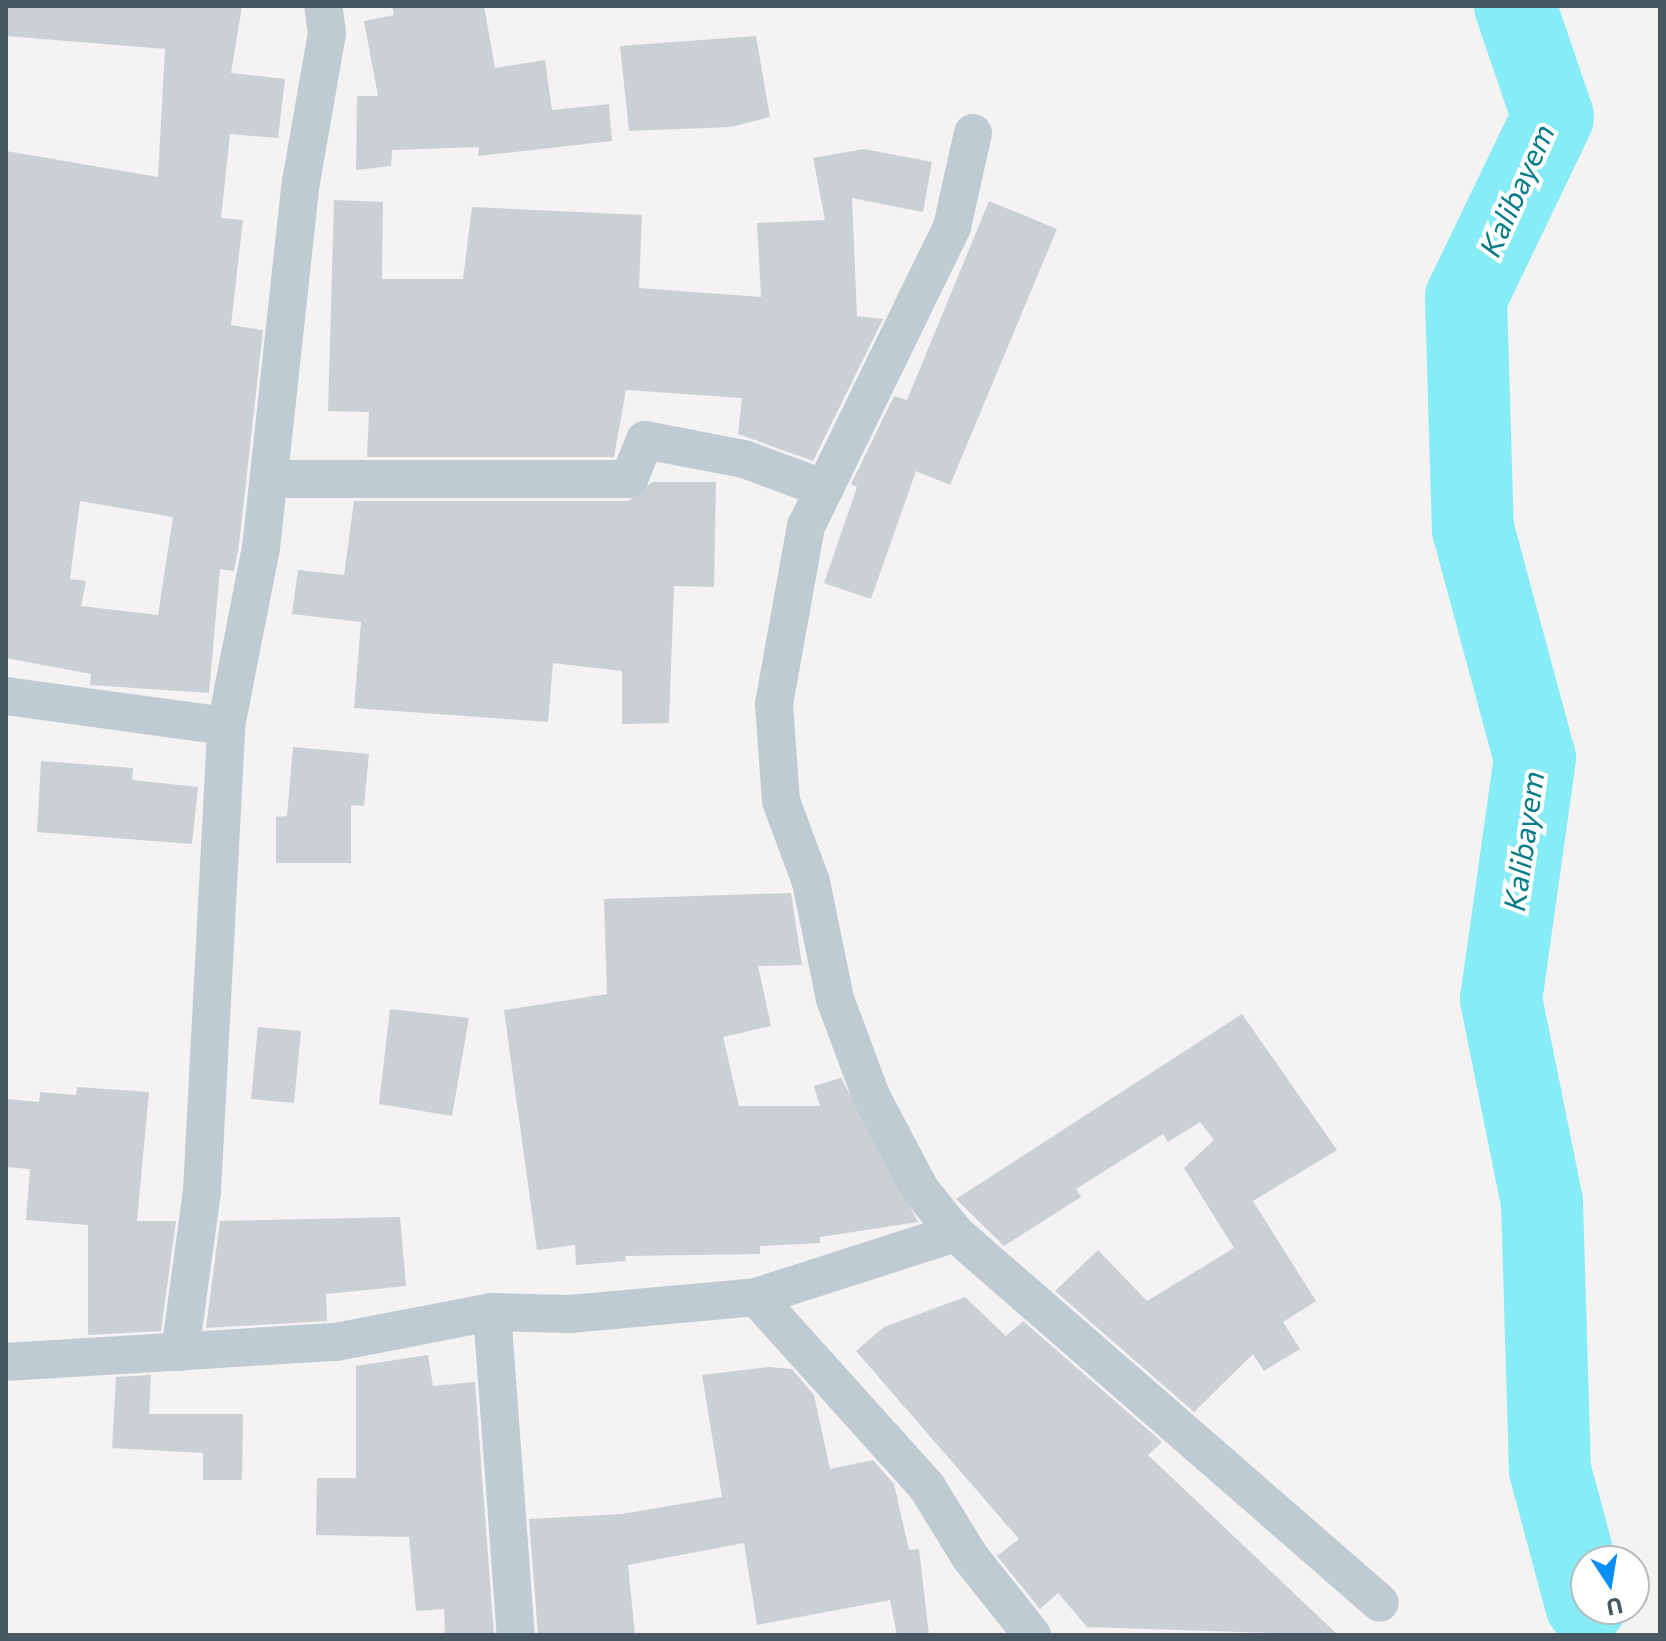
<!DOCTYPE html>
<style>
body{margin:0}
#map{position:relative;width:1666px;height:1641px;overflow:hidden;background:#f4f2f2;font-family:Commissioner,sans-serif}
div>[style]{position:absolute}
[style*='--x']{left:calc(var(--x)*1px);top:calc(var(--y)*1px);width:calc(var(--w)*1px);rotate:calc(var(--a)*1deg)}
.river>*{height:82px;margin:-41px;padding:0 41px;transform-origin:41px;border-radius:41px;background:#86ecf6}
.building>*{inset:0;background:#cbd0d4}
.minor>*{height:38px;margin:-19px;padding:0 19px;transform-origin:19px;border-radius:19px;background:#becbd3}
span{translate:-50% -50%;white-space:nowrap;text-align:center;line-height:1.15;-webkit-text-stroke:8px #fff;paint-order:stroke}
.water-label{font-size:30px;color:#057d89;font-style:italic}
.frame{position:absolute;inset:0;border:8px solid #475862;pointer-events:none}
.north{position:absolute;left:1570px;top:1545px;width:80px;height:80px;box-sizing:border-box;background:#fff;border:2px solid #b5bcc0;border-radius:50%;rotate:168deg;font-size:22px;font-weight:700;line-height:32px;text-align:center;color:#475862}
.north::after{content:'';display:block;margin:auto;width:28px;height:36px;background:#068efa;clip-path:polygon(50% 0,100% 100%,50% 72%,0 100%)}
</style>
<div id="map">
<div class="river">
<div style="--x:1515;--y:6;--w:117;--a:71.1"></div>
<div style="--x:1553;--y:117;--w:201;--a:115.7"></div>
<div style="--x:1466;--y:298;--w:231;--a:88.3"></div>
<div style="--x:1473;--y:529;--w:237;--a:74.9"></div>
<div style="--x:1535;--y:758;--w:243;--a:98"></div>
<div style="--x:1501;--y:999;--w:207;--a:78.6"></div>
<div style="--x:1542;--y:1202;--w:268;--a:88.3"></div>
<div style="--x:1550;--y:1470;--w:139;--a:75"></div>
</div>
<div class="building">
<div style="clip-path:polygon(evenodd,6px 6px,242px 6px,231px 73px,285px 79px,278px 138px,230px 134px,221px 218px,243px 220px,231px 325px,263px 330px,239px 545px,234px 571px,220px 569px,209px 693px,90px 685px,91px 674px,6px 658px,6px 151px,158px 177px,165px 49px,6px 36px,6px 6px,80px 501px,173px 517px,158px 615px,81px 606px,86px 581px,70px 579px,80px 501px)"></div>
<div style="clip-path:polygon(392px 6px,484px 6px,495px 68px,545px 60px,552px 110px,609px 104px,612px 141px,478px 156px,479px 147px,392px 150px,391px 166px,356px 170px,357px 96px,378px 96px,364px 21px,394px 15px)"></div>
<div style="clip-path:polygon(756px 36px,770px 117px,731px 127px,629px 131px,620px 46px)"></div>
<div style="clip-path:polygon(864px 149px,932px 162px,923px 212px,852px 198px,857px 316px,883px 319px,813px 461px,738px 434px,742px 398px,626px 390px,614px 457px,367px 457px,369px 412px,328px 411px,334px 200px,383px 202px,382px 279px,463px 279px,472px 207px,642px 215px,639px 288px,761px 297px,757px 223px,825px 220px,813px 158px)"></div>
<div style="clip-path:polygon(989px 201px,1057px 229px,950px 485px,916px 471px,871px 599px,824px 583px,857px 487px,851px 484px,894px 396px,907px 400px)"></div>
<div style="clip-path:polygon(652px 482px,716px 482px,714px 587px,674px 586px,669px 723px,622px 724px,622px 671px,553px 663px,548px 722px,354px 708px,361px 622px,292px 614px,298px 570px,344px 575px,354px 501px,629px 501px)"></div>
<div style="clip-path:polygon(293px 747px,369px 754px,364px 806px,351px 805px,351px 863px,276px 863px,276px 817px,287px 816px)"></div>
<div style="clip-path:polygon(41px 761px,133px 768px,132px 780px,198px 787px,192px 844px,37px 832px)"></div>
<div style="clip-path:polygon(791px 893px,802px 965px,758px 966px,771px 1026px,723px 1037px,739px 1106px,820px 1106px,814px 1086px,841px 1078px,918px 1222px,820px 1237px,820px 1243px,760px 1246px,760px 1254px,625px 1256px,626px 1261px,576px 1265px,575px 1245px,537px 1250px,504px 1010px,607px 994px,604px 899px)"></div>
<div style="clip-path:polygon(390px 1009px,469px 1018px,452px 1116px,379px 1104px)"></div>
<div style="clip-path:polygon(1242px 1014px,1337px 1150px,1253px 1201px,1316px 1301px,1283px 1322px,1300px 1349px,1264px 1371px,1253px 1354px,1194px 1412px,1055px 1291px,1098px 1250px,1147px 1301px,1234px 1248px,1184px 1168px,1214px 1140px,1200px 1122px,1168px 1142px,1163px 1134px,1076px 1189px,1081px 1197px,1004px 1246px,956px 1199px)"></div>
<div style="clip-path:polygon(258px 1027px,301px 1031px,294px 1103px,251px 1099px)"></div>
<div style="clip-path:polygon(77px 1087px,149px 1092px,137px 1221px,176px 1221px,161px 1331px,88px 1335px,88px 1225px,26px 1220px,30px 1169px,6px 1167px,6px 1099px,39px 1102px,40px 1092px,76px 1095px)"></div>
<div style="clip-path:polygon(400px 1217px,406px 1286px,326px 1294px,327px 1321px,206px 1328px,220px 1221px)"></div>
<div style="clip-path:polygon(965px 1297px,1006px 1336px,1023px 1321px,1162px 1442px,1148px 1455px,1338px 1635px,1087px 1627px,1058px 1593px,1040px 1609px,997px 1556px,1019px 1539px,856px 1351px,884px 1327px)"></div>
<div style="clip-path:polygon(428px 1355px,433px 1386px,475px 1382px,494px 1635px,445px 1635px,444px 1609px,416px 1611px,409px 1537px,316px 1535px,317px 1478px,356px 1478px,356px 1366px)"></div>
<div style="clip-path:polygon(769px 1367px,792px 1369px,814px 1395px,830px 1469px,873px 1460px,894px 1484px,909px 1550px,919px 1549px,929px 1635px,897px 1635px,890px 1600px,757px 1625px,744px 1543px,628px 1565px,635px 1635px,538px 1635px,529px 1519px,622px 1514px,722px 1497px,702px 1375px)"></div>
<div style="clip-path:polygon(151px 1375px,149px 1414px,243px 1414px,242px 1480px,203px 1480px,203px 1453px,112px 1448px,116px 1377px)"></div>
</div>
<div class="minor">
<div style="--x:973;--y:133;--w:96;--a:102.6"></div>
<div style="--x:952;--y:227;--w:333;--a:116"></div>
<div style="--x:806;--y:526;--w:181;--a:100.2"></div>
<div style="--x:774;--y:704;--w:97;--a:85.9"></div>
<div style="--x:781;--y:801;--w:86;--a:69.7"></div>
<div style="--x:811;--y:882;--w:119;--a:78.4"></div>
<div style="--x:835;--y:999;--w:103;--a:69.6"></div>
<div style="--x:871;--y:1096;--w:105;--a:62.2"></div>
<div style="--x:920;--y:1189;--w:56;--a:51.5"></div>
<div style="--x:955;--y:1233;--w:563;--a:41.04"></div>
<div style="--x:270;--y:479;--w:359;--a:0"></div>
<div style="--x:629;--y:479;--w:42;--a:-67.7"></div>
<div style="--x:645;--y:440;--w:101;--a:10.9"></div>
<div style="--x:744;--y:459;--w:86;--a:20.3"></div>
<div style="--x:6;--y:696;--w:222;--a:7.8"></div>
<div style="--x:756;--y:1297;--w:256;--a:48"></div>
<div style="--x:927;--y:1487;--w:82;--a:58.4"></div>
<div style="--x:970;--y:1557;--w:100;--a:51.5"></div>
<div style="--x:492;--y:1312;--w:324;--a:85.8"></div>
<div style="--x:180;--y:1352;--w:162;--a:-82.2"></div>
<div style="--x:202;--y:1191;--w:466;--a:-87"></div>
<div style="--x:226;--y:726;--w:181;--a:-78.9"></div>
<div style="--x:261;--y:548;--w:368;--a:-83.8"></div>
<div style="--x:301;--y:182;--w:151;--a:-80.1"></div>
<div style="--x:327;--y:33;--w:27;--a:-98"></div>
<div style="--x:6;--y:1362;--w:331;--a:-3.5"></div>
<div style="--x:336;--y:1342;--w:159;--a:-10.9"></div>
<div style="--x:492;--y:1312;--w:78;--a:1.5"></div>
<div style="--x:570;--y:1314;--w:187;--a:-5.2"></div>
<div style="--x:756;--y:1297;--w:209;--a:-17.8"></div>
</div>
<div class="water-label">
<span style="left:1516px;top:190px;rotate:-66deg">Kalibayem</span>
<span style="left:1523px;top:841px;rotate:-82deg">Kalibayem</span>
</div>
<div class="frame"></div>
<div class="north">U</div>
</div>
